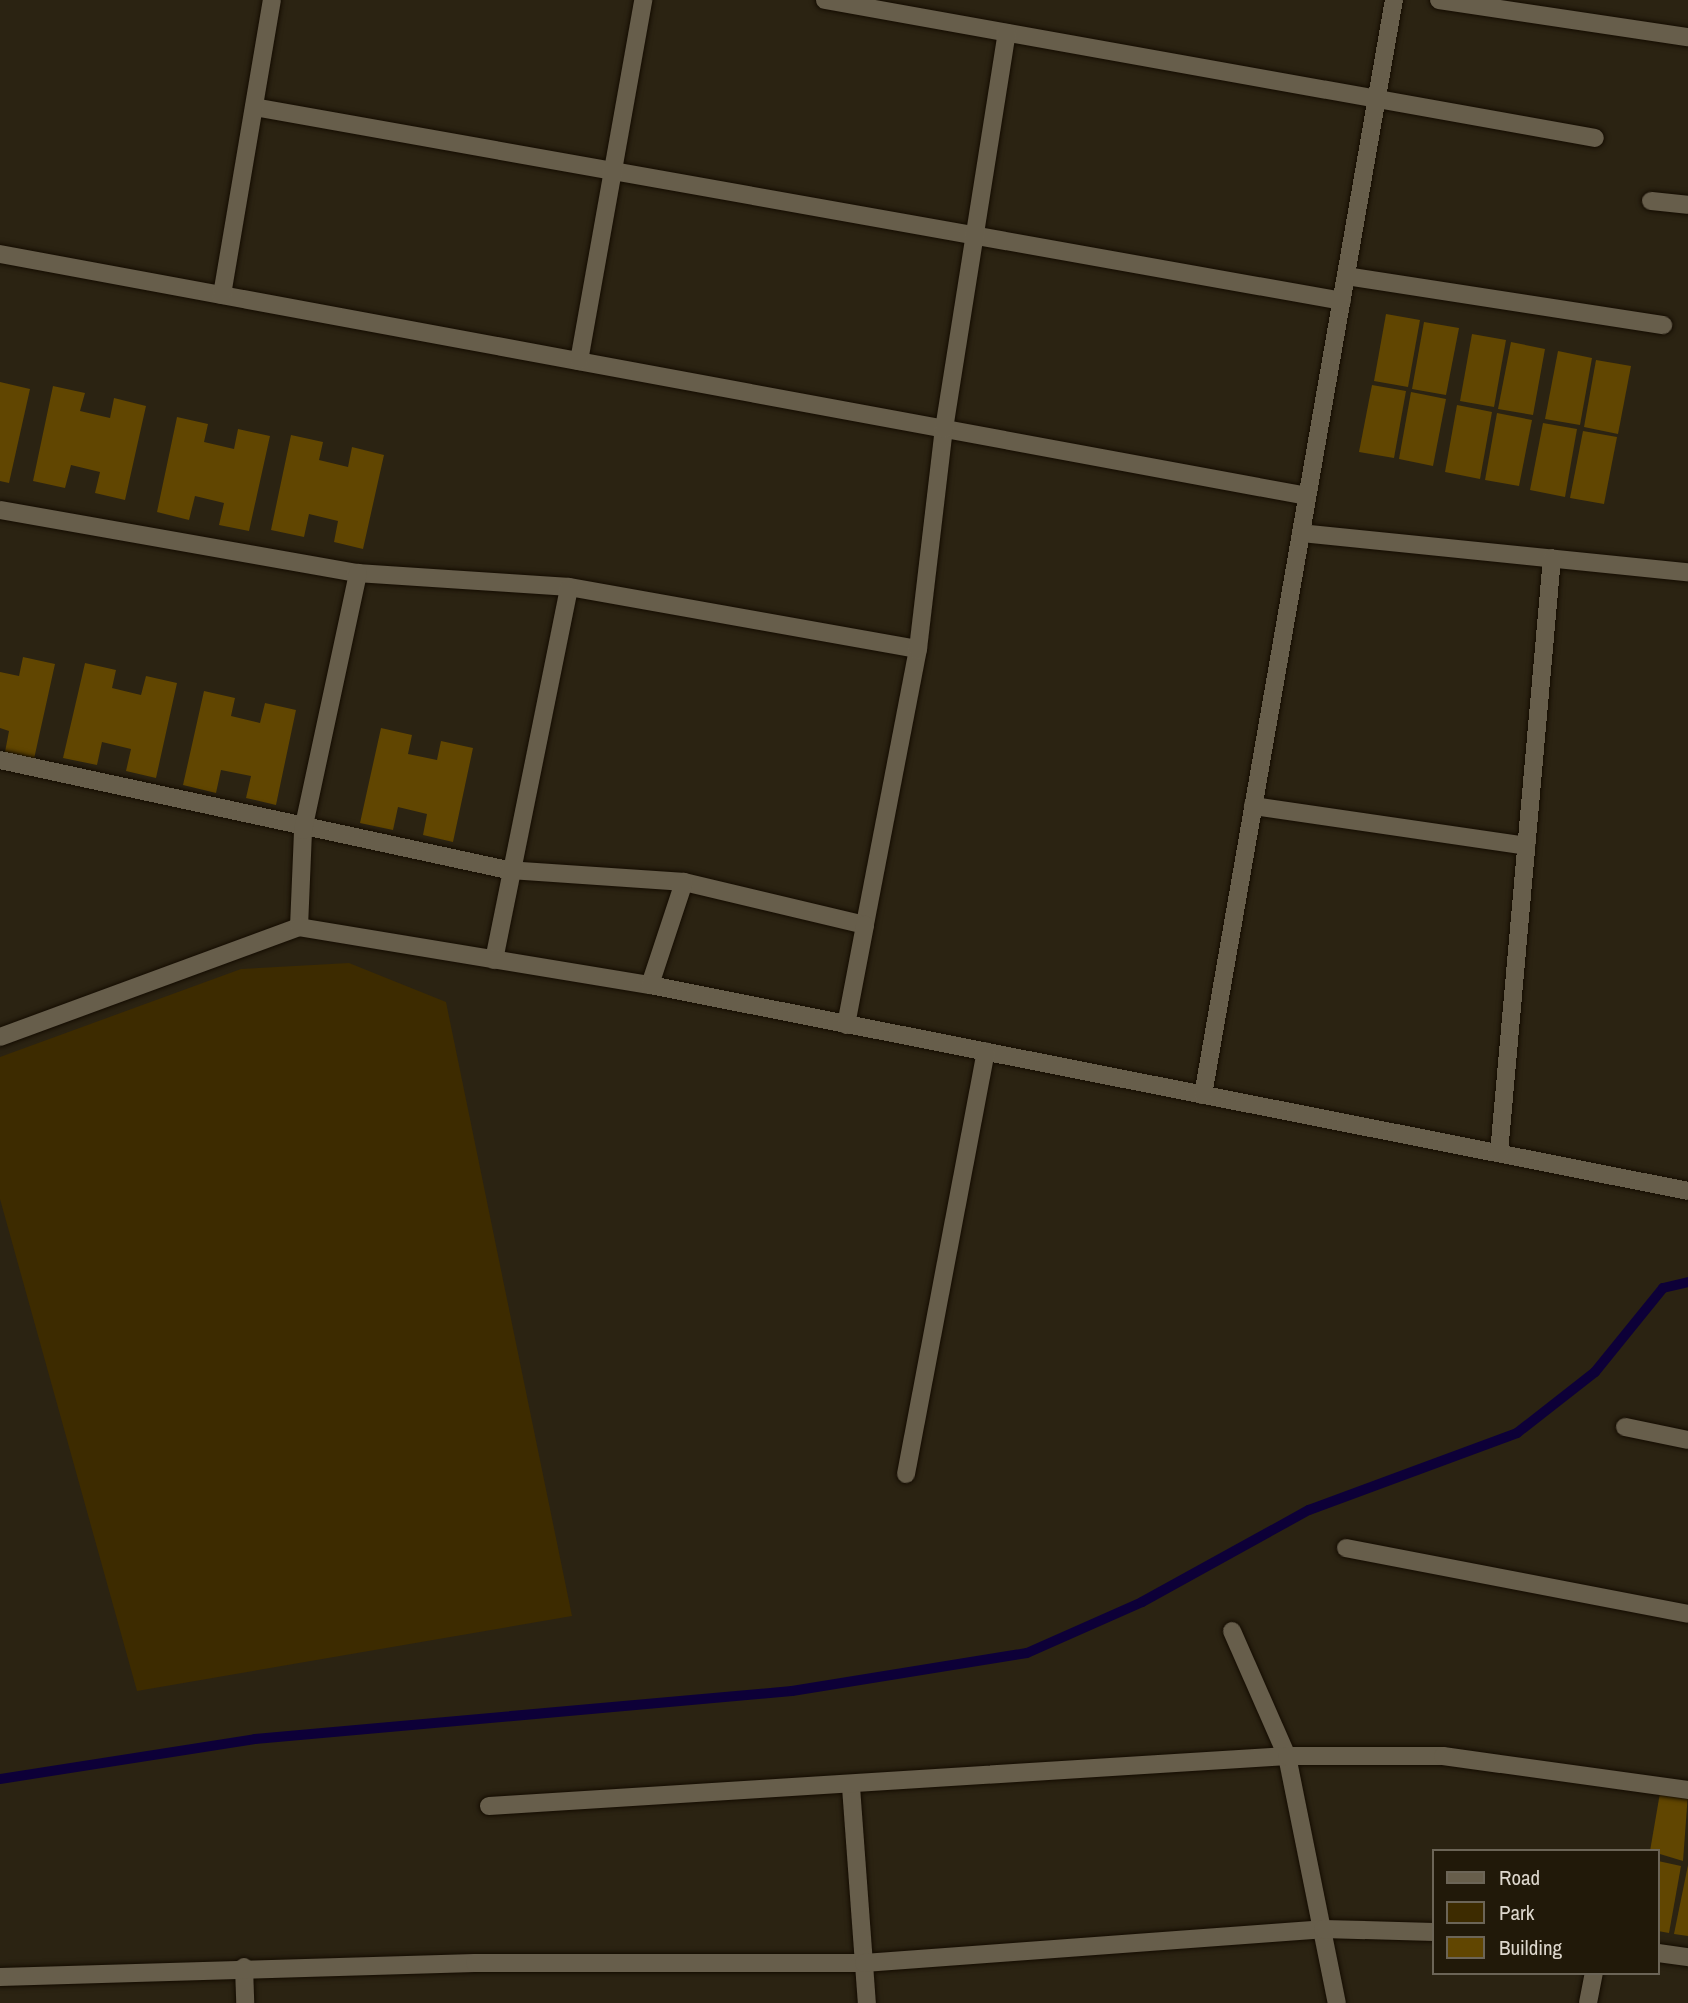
<!DOCTYPE html>
<style>
body{margin:0}
#map{position:relative;width:1688px;height:2003px;overflow:hidden;background:#2b2312;font-family:"Archivo Narrow",sans-serif}
div>[style]{position:absolute}
[style*='--x']{left:calc(var(--x)*1px);top:calc(var(--y)*1px);width:calc(var(--w)*1px);rotate:calc(var(--a)*1deg)}
.green>*{inset:0;background:#3d2b00}
.stream>*{height:10px;margin:-5px;padding:0 5px;transform-origin:5px;border-radius:5px;background:#0d0038}
.building>*{inset:0;background:#614601}
.roads{filter:drop-shadow(0 0 2px #140c01) drop-shadow(0 0 2px #140c01)}
.street>*{height:18px;margin:-9px;padding:0 9px;transform-origin:9px;border-radius:9px;background:#675e4b}
span{translate:-50% -50%;white-space:nowrap;text-align:center;line-height:1.15;-webkit-text-stroke:5px #211909;paint-order:stroke}
.legend{position:absolute;left:1432px;top:1849px;width:228px;height:126px;box-sizing:border-box;background:#211909;border:2px solid #6c6557;margin:0;padding:9px 12px;list-style:none;font-size:21px;color:#ddd7cd}
.legend li{display:flex;align-items:center;gap:14px;height:35px}
.legend b{width:35px;border:2px solid #6c6557}
</style>
<div id="map">
<div class="green">
<div style="clip-path:polygon(349px 963px,446px 1002px,572px 1616px,137px 1691px,0 1199px,0 1057px,241px 969px)"></div>
</div>
<div class="stream">
<div style="--x:0;--y:1779;--w:258;--a:-8.9"></div>
<div style="--x:255;--y:1739;--w:539;--a:-5.11"></div>
<div style="--x:792;--y:1691;--w:238;--a:-9.2"></div>
<div style="--x:1027;--y:1653;--w:126;--a:-23.9"></div>
<div style="--x:1142;--y:1602;--w:191;--a:-28.9"></div>
<div style="--x:1309;--y:1510;--w:222;--a:-20.3"></div>
<div style="--x:1517;--y:1433;--w:99;--a:-38"></div>
<div style="--x:1595;--y:1372;--w:108;--a:-51"></div>
<div style="--x:1663;--y:1288;--w:26;--a:-13"></div>
</div>
<div class="building">
<div style="clip-path:polygon(1386px 314px,1420px 320px,1408px 387px,1374px 381px)"></div>
<div style="clip-path:polygon(1424px 322px,1459px 328px,1446px 395px,1412px 389px)"></div>
<div style="clip-path:polygon(1472px 334px,1506px 340px,1494px 407px,1460px 401px)"></div>
<div style="clip-path:polygon(1511px 342px,1545px 349px,1533px 415px,1498px 409px)"></div>
<div style="clip-path:polygon(1558px 351px,1592px 358px,1580px 425px,1545px 419px)"></div>
<div style="clip-path:polygon(1596px 360px,1631px 366px,1618px 434px,1584px 427px)"></div>
<div style="clip-path:polygon(0 382px,30px 389px,9px 483px,0 481px)"></div>
<div style="clip-path:polygon(1372px 385px,1406px 391px,1394px 458px,1359px 452px)"></div>
<div style="clip-path:polygon(53px 386px,85px 393px,80px 411px,110px 418px,114px 398px,146px 406px,125px 500px,95px 493px,100px 472px,71px 465px,65px 488px,33px 481px)"></div>
<div style="clip-path:polygon(1411px 392px,1446px 399px,1433px 466px,1399px 459px)"></div>
<div style="clip-path:polygon(1457px 405px,1492px 412px,1480px 479px,1445px 472px)"></div>
<div style="clip-path:polygon(1497px 413px,1532px 420px,1519px 486px,1485px 480px)"></div>
<div style="clip-path:polygon(177px 417px,208px 424px,204px 442px,234px 449px,238px 429px,270px 436px,249px 531px,219px 525px,224px 503px,195px 496px,189px 520px,157px 512px)"></div>
<div style="clip-path:polygon(1543px 423px,1577px 429px,1565px 497px,1530px 490px)"></div>
<div style="clip-path:polygon(1583px 431px,1617px 437px,1604px 504px,1570px 498px)"></div>
<div style="clip-path:polygon(291px 435px,323px 442px,319px 460px,348px 467px,352px 447px,384px 455px,363px 549px,334px 542px,338px 521px,309px 514px,304px 537px,271px 530px)"></div>
<div style="clip-path:polygon(23px 657px,55px 664px,34px 759px,5px 752px,9px 731px,0 728px,0 672px,19px 676px)"></div>
<div style="clip-path:polygon(85px 663px,116px 670px,112px 688px,141px 695px,146px 676px,177px 683px,156px 778px,126px 771px,131px 749px,102px 742px,97px 765px,63px 758px)"></div>
<div style="clip-path:polygon(204px 691px,235px 698px,231px 716px,260px 723px,265px 703px,296px 710px,276px 805px,246px 798px,251px 776px,221px 770px,216px 793px,183px 785px)"></div>
<div style="clip-path:polygon(381px 728px,412px 735px,408px 754px,437px 760px,441px 741px,473px 748px,453px 842px,423px 835px,427px 814px,398px 807px,393px 830px,360px 823px)"></div>
<div style="clip-path:polygon(1661px 1787px,1688px 1793px,1683px 1861px,1650px 1851px)"></div>
<div style="clip-path:polygon(1658px 1861px,1681px 1866px,1669px 1933px,1658px 1931px)"></div>
<div style="clip-path:polygon(1688px 1865px,1688px 1936px,1674px 1934px)"></div>
</div>
<div class="roads">
<div class="street">
<div style="--x:825;--y:0;--w:782;--a:10.16"></div>
<div style="--x:1439;--y:0;--w:252;--a:8.5"></div>
<div style="--x:254;--y:107;--w:1105;--a:10.11"></div>
<div style="--x:1651;--y:201;--w:37;--a:6"></div>
<div style="--x:0;--y:254;--w:1329;--a:10.49"></div>
<div style="--x:1346;--y:276;--w:321;--a:8.8"></div>
<div style="--x:222;--y:295;--w:299;--a:-80.4"></div>
<div style="--x:579;--y:361;--w:367;--a:-79.9"></div>
<div style="--x:0;--y:510;--w:364;--a:10"></div>
<div style="--x:358;--y:573;--w:211;--a:3.8"></div>
<div style="--x:569;--y:587;--w:354;--a:10.1"></div>
<div style="--x:918;--y:649;--w:281;--a:100.9"></div>
<div style="--x:865;--y:925;--w:186;--a:-166.6"></div>
<div style="--x:684;--y:882;--w:108;--a:108.3"></div>
<div style="--x:1301;--y:533;--w:389;--a:5.8"></div>
<div style="--x:918;--y:649;--w:222;--a:-83.3"></div>
<div style="--x:944;--y:429;--w:401;--a:-81"></div>
<div style="--x:0;--y:760;--w:520;--a:12.22"></div>
<div style="--x:508;--y:870;--w:176;--a:3.9"></div>
<div style="--x:1253;--y:806;--w:276;--a:8.3"></div>
<div style="--x:299;--y:927;--w:97;--a:-87.6"></div>
<div style="--x:303;--y:830;--w:263;--a:-77.9"></div>
<div style="--x:494;--y:960;--w:380;--a:-78.6"></div>
<div style="--x:846;--y:1025;--w:102;--a:-79.2"></div>
<div style="--x:0;--y:1037;--w:319;--a:-20.2"></div>
<div style="--x:299;--y:927;--w:356;--a:9.4"></div>
<div style="--x:650;--y:985;--w:1058;--a:11.22"></div>
<div style="--x:1203;--y:1095;--w:1112;--a:-80.11"></div>
<div style="--x:1499;--y:1153;--w:597;--a:-84.91"></div>
<div style="--x:1625;--y:1427;--w:64;--a:11.7"></div>
<div style="--x:906;--y:1474;--w:430;--a:-79.3"></div>
<div style="--x:1346;--y:1548;--w:348;--a:10.9"></div>
<div style="--x:1232;--y:1631;--w:137;--a:66.3"></div>
<div style="--x:1287;--y:1756;--w:252;--a:78.6"></div>
<div style="--x:851;--y:1787;--w:217;--a:85.8"></div>
<div style="--x:489;--y:1806;--w:800;--a:-3.59"></div>
<div style="--x:1287;--y:1756;--w:156;--a:0"></div>
<div style="--x:1443;--y:1756;--w:247;--a:7.9"></div>
<div style="--x:1658;--y:1953;--w:30;--a:8"></div>
<div style="--x:244;--y:1967;--w:36;--a:88"></div>
<div style="--x:0;--y:1977;--w:475;--a:-1.7"></div>
<div style="--x:475;--y:1963;--w:389;--a:0"></div>
<div style="--x:864;--y:1963;--w:460;--a:-4.2"></div>
<div style="--x:1323;--y:1929;--w:111;--a:1.5"></div>
<div style="--x:1588;--y:2003;--w:31;--a:-79"></div>
</div>
</div>
<ul class="legend">
<li><b style="height:9px;background:#675e4b"></b>Road</li>
<li><b style="height:19px;background:#3d2b00"></b>Park</li>
<li><b style="height:19px;background:#614601"></b>Building</li>
</ul>
</div>
